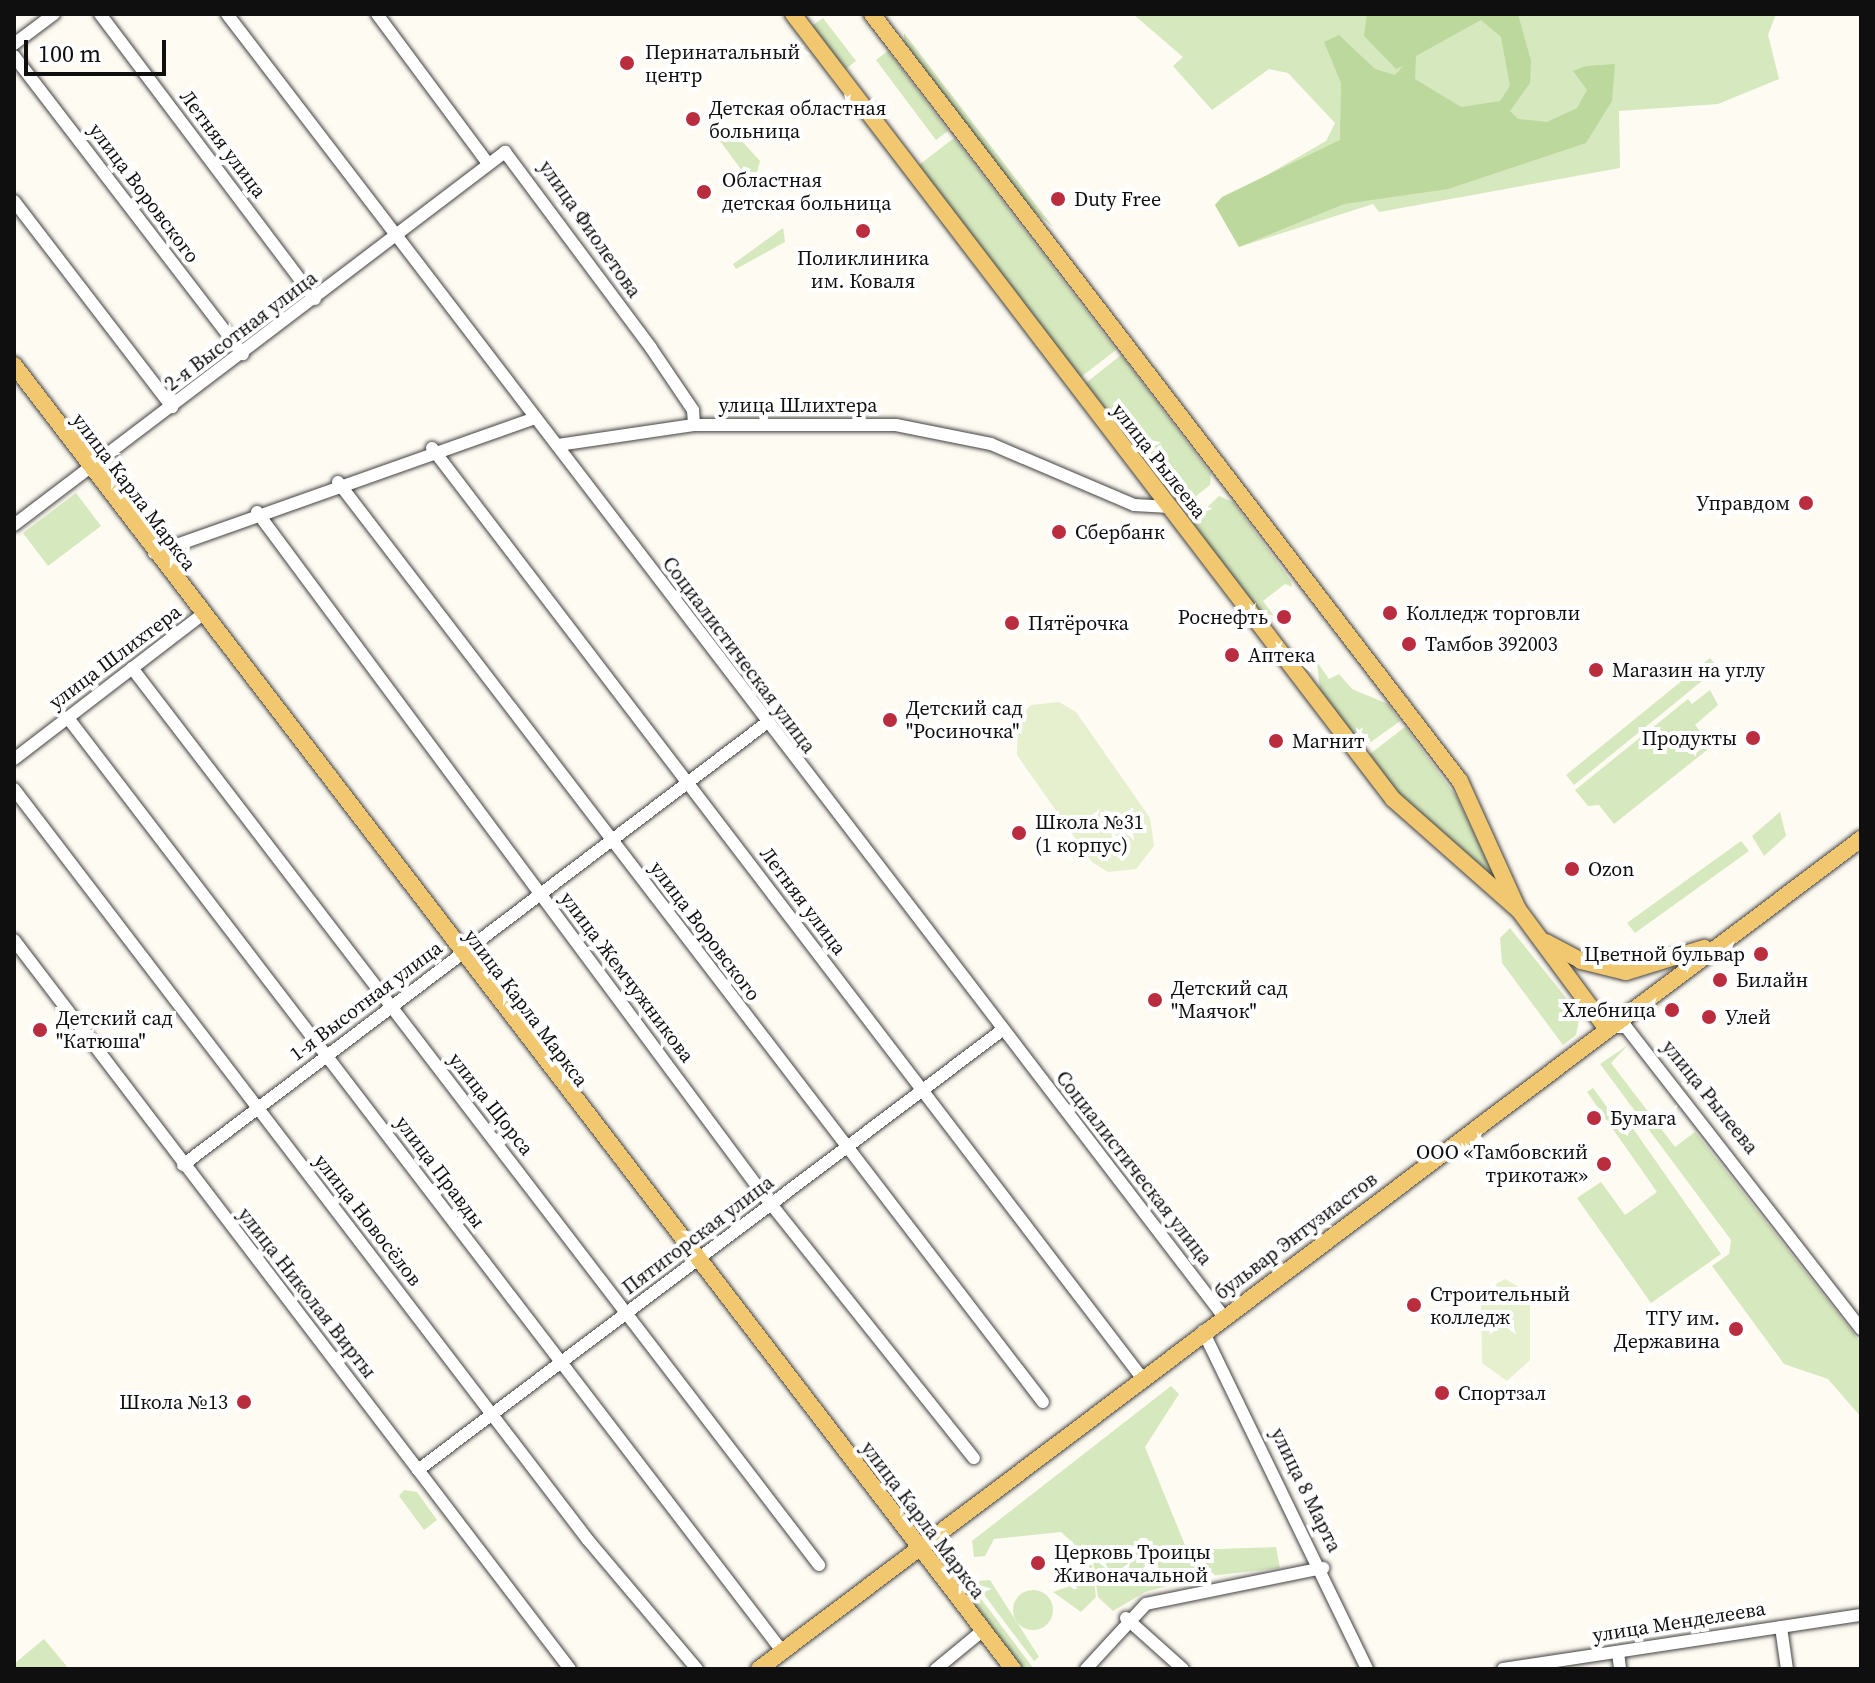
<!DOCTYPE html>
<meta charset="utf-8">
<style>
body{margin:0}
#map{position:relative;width:1875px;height:1683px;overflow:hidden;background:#fefbf2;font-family:"Source Serif 4",serif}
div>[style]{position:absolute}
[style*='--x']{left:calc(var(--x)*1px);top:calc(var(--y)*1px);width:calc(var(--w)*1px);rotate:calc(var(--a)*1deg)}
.green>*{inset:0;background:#d6e8bd}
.round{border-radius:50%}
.forest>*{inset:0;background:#bcd89d}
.pitch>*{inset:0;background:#e6efce}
.roads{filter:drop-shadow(0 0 2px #424242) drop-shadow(0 0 2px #424242)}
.minor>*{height:12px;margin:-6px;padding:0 6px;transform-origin:6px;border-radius:6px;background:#fff}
.major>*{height:16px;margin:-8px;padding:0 8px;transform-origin:8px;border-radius:8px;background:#f1c86f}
.dots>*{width:22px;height:22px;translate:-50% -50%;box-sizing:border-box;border:4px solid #fff;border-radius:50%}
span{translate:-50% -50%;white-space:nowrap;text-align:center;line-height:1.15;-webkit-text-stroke:8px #fff;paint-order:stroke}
.poi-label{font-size:20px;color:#0f0f0f}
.left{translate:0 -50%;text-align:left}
.right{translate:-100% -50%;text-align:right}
.street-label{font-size:20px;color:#0f0f0f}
.frame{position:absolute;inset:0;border:16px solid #0f0f0f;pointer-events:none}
.scale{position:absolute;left:24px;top:40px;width:142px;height:36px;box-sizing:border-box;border:4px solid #0f0f0f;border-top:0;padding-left:10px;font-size:24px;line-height:28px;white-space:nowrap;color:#0f0f0f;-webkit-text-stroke:6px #fff;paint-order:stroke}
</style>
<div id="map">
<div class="green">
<div style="clip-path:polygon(1133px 14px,1776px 14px,1768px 35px,1779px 79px,1718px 104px,1619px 111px,1620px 168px,1379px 212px,1373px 204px,1239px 247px,1215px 205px,1326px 141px,1335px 123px,1288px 73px,1269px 69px,1212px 110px,1173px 66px,1183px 57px)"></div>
<div style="clip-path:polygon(823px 18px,856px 61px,842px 72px,809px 28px)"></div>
<div style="clip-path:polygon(904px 33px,1053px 227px,1021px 201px,904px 47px)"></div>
<div style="clip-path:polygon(888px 51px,948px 131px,936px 140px,876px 60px)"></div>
<div style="clip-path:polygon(729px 127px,760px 161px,757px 172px,743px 172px,720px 141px)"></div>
<div style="clip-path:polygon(954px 138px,1116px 350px,1077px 380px,915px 168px)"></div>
<div style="clip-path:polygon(783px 228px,785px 242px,736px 269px,733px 264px)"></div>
<div style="clip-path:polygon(1121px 355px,1211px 474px,1210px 485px,1186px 504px,1176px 505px,1082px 386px)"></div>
<div style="clip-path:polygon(76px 493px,101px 526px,48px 566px,23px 533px)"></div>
<div style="clip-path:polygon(1219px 496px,1233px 502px,1291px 581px,1292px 587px,1285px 584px,1263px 601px,1274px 616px,1256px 610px,1190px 524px)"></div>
<div style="clip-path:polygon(1710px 658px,1718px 668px,1574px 785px,1566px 775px)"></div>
<div style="clip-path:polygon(1317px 662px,1329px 679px,1339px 674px,1352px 689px,1388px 704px,1400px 721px,1360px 750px,1320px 691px)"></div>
<div style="clip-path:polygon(1710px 690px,1718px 705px,1695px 725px,1712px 746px,1614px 824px,1599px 805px,1588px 806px,1575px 790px,1688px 699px,1692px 704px)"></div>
<div style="clip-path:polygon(1405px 727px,1456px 796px,1504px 896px,1415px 819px,1366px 757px)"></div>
<div style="clip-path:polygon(1780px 812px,1786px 836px,1764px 856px,1752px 836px)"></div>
<div style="clip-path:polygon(1741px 841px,1749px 851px,1635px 933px,1627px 923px)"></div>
<div style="clip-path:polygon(1510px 928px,1580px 1015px,1576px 1035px,1563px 1045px,1502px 963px,1500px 938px)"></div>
<div style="clip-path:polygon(1628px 1045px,1611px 1063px,1675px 1147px,1695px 1132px,1861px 1343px,1861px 1417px,1828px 1379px,1784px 1364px,1712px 1266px,1729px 1254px,1731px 1240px,1600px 1064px)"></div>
<div style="clip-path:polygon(1593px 1088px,1612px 1114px,1620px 1110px,1721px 1254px,1651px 1303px,1577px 1198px,1601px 1182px,1625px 1215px,1657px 1192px,1587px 1092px)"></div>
<div style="clip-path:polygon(1171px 1386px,1179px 1394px,1145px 1447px,1187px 1550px,1276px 1547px,1280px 1568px,1201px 1577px,1145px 1592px,1113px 1611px,1098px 1597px,1089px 1533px,1091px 1549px,1081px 1550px,1061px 1532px,994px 1539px,985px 1556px,974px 1557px,972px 1541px)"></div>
<div style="clip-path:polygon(404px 1490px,417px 1492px,437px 1520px,424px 1530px,399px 1496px)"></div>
<div style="clip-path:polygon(1083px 1565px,1092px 1565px,1096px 1597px,1081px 1612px,1053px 1592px,1073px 1585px)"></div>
<div style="clip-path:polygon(990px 1580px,1039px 1657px,1034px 1661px,979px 1588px,978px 1581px)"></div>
<div style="clip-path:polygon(969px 1583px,1034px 1669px,1023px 1669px,958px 1586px)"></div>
<div class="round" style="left:1013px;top:1590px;width:40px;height:40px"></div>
<div style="clip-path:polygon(44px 1639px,69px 1669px,14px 1669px,14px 1664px)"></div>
</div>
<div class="forest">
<div style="clip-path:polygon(evenodd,1367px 14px,1518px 14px,1531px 61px,1530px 83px,1510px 111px,1518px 119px,1547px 122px,1577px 108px,1587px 90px,1573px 71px,1586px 66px,1615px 64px,1612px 101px,1586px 143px,1448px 189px,1344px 204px,1239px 247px,1215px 205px,1222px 197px,1340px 140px,1341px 83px,1324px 42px,1339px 35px,1375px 69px,1395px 75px,1403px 66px,1396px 69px,1364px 36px,1367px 14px,1481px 20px,1501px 37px,1510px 86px,1500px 101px,1461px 107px,1415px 79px,1416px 56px,1481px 20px)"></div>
</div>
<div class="pitch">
<div style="clip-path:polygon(1059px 702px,1076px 712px,1150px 818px,1154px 846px,1136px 869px,1108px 872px,1092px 862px,1017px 755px,1018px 719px,1031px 705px)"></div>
<div style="clip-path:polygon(1505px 1279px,1526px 1291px,1530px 1303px,1530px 1360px,1507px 1381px,1482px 1363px,1481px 1303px,1484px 1291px)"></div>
</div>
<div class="roads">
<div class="minor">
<div style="--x:100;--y:14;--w:357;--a:53"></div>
<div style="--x:227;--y:14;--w:1639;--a:52.58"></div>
<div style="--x:377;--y:14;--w:184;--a:53.4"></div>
<div style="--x:14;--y:44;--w:50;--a:-36.9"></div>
<div style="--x:14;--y:56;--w:376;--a:52.5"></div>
<div style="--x:14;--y:201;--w:260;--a:52.5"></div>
<div style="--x:558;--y:445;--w:137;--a:-8.4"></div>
<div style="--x:694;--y:425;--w:202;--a:0"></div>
<div style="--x:896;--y:425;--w:97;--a:11.3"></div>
<div style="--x:991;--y:444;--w:155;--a:23.1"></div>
<div style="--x:1134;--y:505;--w:36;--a:3"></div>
<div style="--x:432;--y:448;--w:1170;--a:52.64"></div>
<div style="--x:338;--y:482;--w:1159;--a:52.54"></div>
<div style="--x:257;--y:512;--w:849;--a:53.43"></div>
<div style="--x:763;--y:1194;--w:338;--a:51.4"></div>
<div style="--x:14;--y:525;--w:617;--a:-37.22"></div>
<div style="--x:505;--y:152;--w:244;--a:53.3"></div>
<div style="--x:651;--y:348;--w:75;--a:55.9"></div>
<div style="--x:693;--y:410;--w:15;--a:86"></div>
<div style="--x:154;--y:553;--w:404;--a:-19.5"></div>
<div style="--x:132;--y:668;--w:1130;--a:52.55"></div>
<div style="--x:68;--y:718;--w:1175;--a:52.57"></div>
<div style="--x:14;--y:759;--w:237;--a:-37.5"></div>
<div style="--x:14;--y:789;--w:945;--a:52.61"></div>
<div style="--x:588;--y:1540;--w:169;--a:49.8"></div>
<div style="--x:14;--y:940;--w:917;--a:52.67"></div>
<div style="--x:1612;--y:1027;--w:14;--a:0"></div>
<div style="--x:1626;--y:1027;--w:383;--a:52.1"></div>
<div style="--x:183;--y:1165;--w:730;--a:-37.15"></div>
<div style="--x:1203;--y:1331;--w:376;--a:64.1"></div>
<div style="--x:418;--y:1470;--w:730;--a:-36.98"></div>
<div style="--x:1126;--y:1618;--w:76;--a:41.8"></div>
<div style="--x:1781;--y:1627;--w:42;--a:81.9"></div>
<div style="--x:1618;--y:1652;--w:17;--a:83"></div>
<div style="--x:936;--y:1669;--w:60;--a:-39.6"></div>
<div style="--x:1086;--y:1669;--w:88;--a:-47.3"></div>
<div style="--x:1146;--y:1604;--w:181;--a:-11.5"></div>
<div style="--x:1503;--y:1669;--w:362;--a:-8.6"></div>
</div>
<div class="major">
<div style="--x:793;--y:14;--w:988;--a:52.61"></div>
<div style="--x:1393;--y:799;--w:164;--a:41.5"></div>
<div style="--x:872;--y:14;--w:966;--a:52.53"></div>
<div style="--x:1460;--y:781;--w:141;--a:65.6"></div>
<div style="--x:1518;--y:909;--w:148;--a:53.5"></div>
<div style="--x:14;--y:365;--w:1643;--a:52.54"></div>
<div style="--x:1546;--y:942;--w:40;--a:28"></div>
<div style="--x:1581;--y:961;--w:46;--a:13.7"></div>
<div style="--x:1626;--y:972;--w:82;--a:-17.1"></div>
<div style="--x:759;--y:1669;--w:1380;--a:-36.99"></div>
</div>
</div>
<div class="dots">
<div style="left:627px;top:63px;background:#b92d3f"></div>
<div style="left:693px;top:119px;background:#b92d3f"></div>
<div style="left:704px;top:192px;background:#b92d3f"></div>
<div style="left:1058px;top:199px;background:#b92d3f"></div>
<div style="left:863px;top:231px;background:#b92d3f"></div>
<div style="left:1806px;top:503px;background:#b92d3f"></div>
<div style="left:1059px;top:532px;background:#b92d3f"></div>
<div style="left:1390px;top:613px;background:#b92d3f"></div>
<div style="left:1284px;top:617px;background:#b92d3f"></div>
<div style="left:1012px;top:623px;background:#b92d3f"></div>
<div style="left:1409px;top:644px;background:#b92d3f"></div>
<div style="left:1232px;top:655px;background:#b92d3f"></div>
<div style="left:1596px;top:670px;background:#b92d3f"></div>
<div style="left:890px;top:720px;background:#b92d3f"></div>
<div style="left:1753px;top:738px;background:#b92d3f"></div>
<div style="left:1276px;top:741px;background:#b92d3f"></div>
<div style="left:1019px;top:833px;background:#b92d3f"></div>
<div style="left:1572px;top:869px;background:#b92d3f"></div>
<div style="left:1761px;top:954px;background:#b92d3f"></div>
<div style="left:1720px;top:980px;background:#b92d3f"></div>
<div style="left:1155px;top:1000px;background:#b92d3f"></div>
<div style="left:1672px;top:1010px;background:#b92d3f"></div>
<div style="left:1709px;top:1017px;background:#b92d3f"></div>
<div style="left:40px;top:1030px;background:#b92d3f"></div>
<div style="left:1594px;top:1118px;background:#b92d3f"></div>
<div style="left:1604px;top:1164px;background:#b92d3f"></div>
<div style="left:1414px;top:1305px;background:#b92d3f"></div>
<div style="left:1736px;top:1329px;background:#b92d3f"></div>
<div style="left:1442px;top:1393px;background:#b92d3f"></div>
<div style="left:244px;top:1402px;background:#b92d3f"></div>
<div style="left:1038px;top:1563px;background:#b92d3f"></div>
</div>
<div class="poi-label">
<span class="left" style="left:645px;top:64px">Перинатальный<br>центр</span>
<span class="left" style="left:709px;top:120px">Детская областная<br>больница</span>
<span class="left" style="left:722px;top:192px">Областная<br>детская больница</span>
<span class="left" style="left:1074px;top:199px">Duty Free</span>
<span style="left:863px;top:270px">Поликлиника<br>им. Коваля</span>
<span class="right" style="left:1790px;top:503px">Управдом</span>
<span class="left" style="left:1075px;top:532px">Сбербанк</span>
<span class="left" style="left:1406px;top:613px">Колледж торговли</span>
<span class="right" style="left:1268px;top:617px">Роснефть</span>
<span class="left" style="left:1028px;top:623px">Пятёрочка</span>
<span class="left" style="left:1425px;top:644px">Тамбов 392003</span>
<span class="left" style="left:1248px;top:655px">Аптека</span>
<span class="left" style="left:1612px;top:670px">Магазин на углу</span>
<span class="left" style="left:906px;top:720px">Детский сад<br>"Росиночка"</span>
<span class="right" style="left:1737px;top:738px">Продукты</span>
<span class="left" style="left:1292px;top:741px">Магнит</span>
<span class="left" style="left:1035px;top:834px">Школа №31<br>(1 корпус)</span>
<span class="left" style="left:1588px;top:869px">Ozon</span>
<span class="right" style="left:1745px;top:954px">Цветной бульвар</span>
<span class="left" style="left:1736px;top:980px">Билайн</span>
<span class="left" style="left:1171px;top:1000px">Детский сад<br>"Маячок"</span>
<span class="right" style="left:1656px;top:1010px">Хлебница</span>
<span class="left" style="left:1725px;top:1017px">Улей</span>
<span class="left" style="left:56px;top:1030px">Детский сад<br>"Катюша"</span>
<span class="left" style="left:1610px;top:1118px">Бумага</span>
<span class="right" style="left:1588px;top:1164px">ООО «Тамбовский<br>трикотаж»</span>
<span class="left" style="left:1430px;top:1306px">Строительный<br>колледж</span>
<span class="right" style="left:1720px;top:1330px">ТГУ им.<br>Державина</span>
<span class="left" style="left:1458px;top:1393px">Спортзал</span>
<span class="right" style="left:228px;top:1402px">Школа №13</span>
<span class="left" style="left:1054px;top:1564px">Церковь Троицы<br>Живоначальной</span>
</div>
<div class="street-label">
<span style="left:223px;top:144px;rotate:53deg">Летняя улица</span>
<span style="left:144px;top:193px;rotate:53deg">улица Воровского</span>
<span style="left:590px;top:229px;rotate:55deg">улица Фиолетова</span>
<span style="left:241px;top:331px;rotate:-37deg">2-я Высотная улица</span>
<span style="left:798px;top:405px">улица Шлихтера</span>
<span style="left:1159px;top:461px;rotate:52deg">улица Рылеева</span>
<span style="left:134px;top:492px;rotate:53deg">улица Карла Маркса</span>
<span style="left:739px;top:655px;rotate:53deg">Социалистическая улица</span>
<span style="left:115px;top:657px;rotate:-37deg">улица Шлихтера</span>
<span style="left:803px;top:901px;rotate:53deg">Летняя улица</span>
<span style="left:705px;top:931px;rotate:53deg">улица Воровского</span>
<span style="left:627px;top:977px;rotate:53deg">улица Жемчужникова</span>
<span style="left:366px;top:1001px;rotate:-37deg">1-я Высотная улица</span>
<span style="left:526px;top:1008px;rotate:53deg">улица Карла Маркса</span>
<span style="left:1710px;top:1097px;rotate:51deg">улица Рылеева</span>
<span style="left:491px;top:1104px;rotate:52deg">улица Щорса</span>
<span style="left:1134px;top:1168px;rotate:52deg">Социалистическая улица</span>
<span style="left:440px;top:1172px;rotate:53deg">улица Правды</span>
<span style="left:368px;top:1220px;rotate:52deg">улица Новосёлов</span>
<span style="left:698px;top:1235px;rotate:-37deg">Пятигорская улица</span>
<span style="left:1296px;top:1236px;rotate:-37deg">бульвар Энтузиастов</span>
<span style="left:307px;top:1293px;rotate:52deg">улица Николая Вирты</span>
<span style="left:1306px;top:1490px;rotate:64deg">улица 8 Марта</span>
<span style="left:923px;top:1520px;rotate:53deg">улица Карла Маркса</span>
<span style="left:1679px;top:1622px;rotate:-9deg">улица Менделеева</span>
</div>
<div class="frame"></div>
<div class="scale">100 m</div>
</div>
